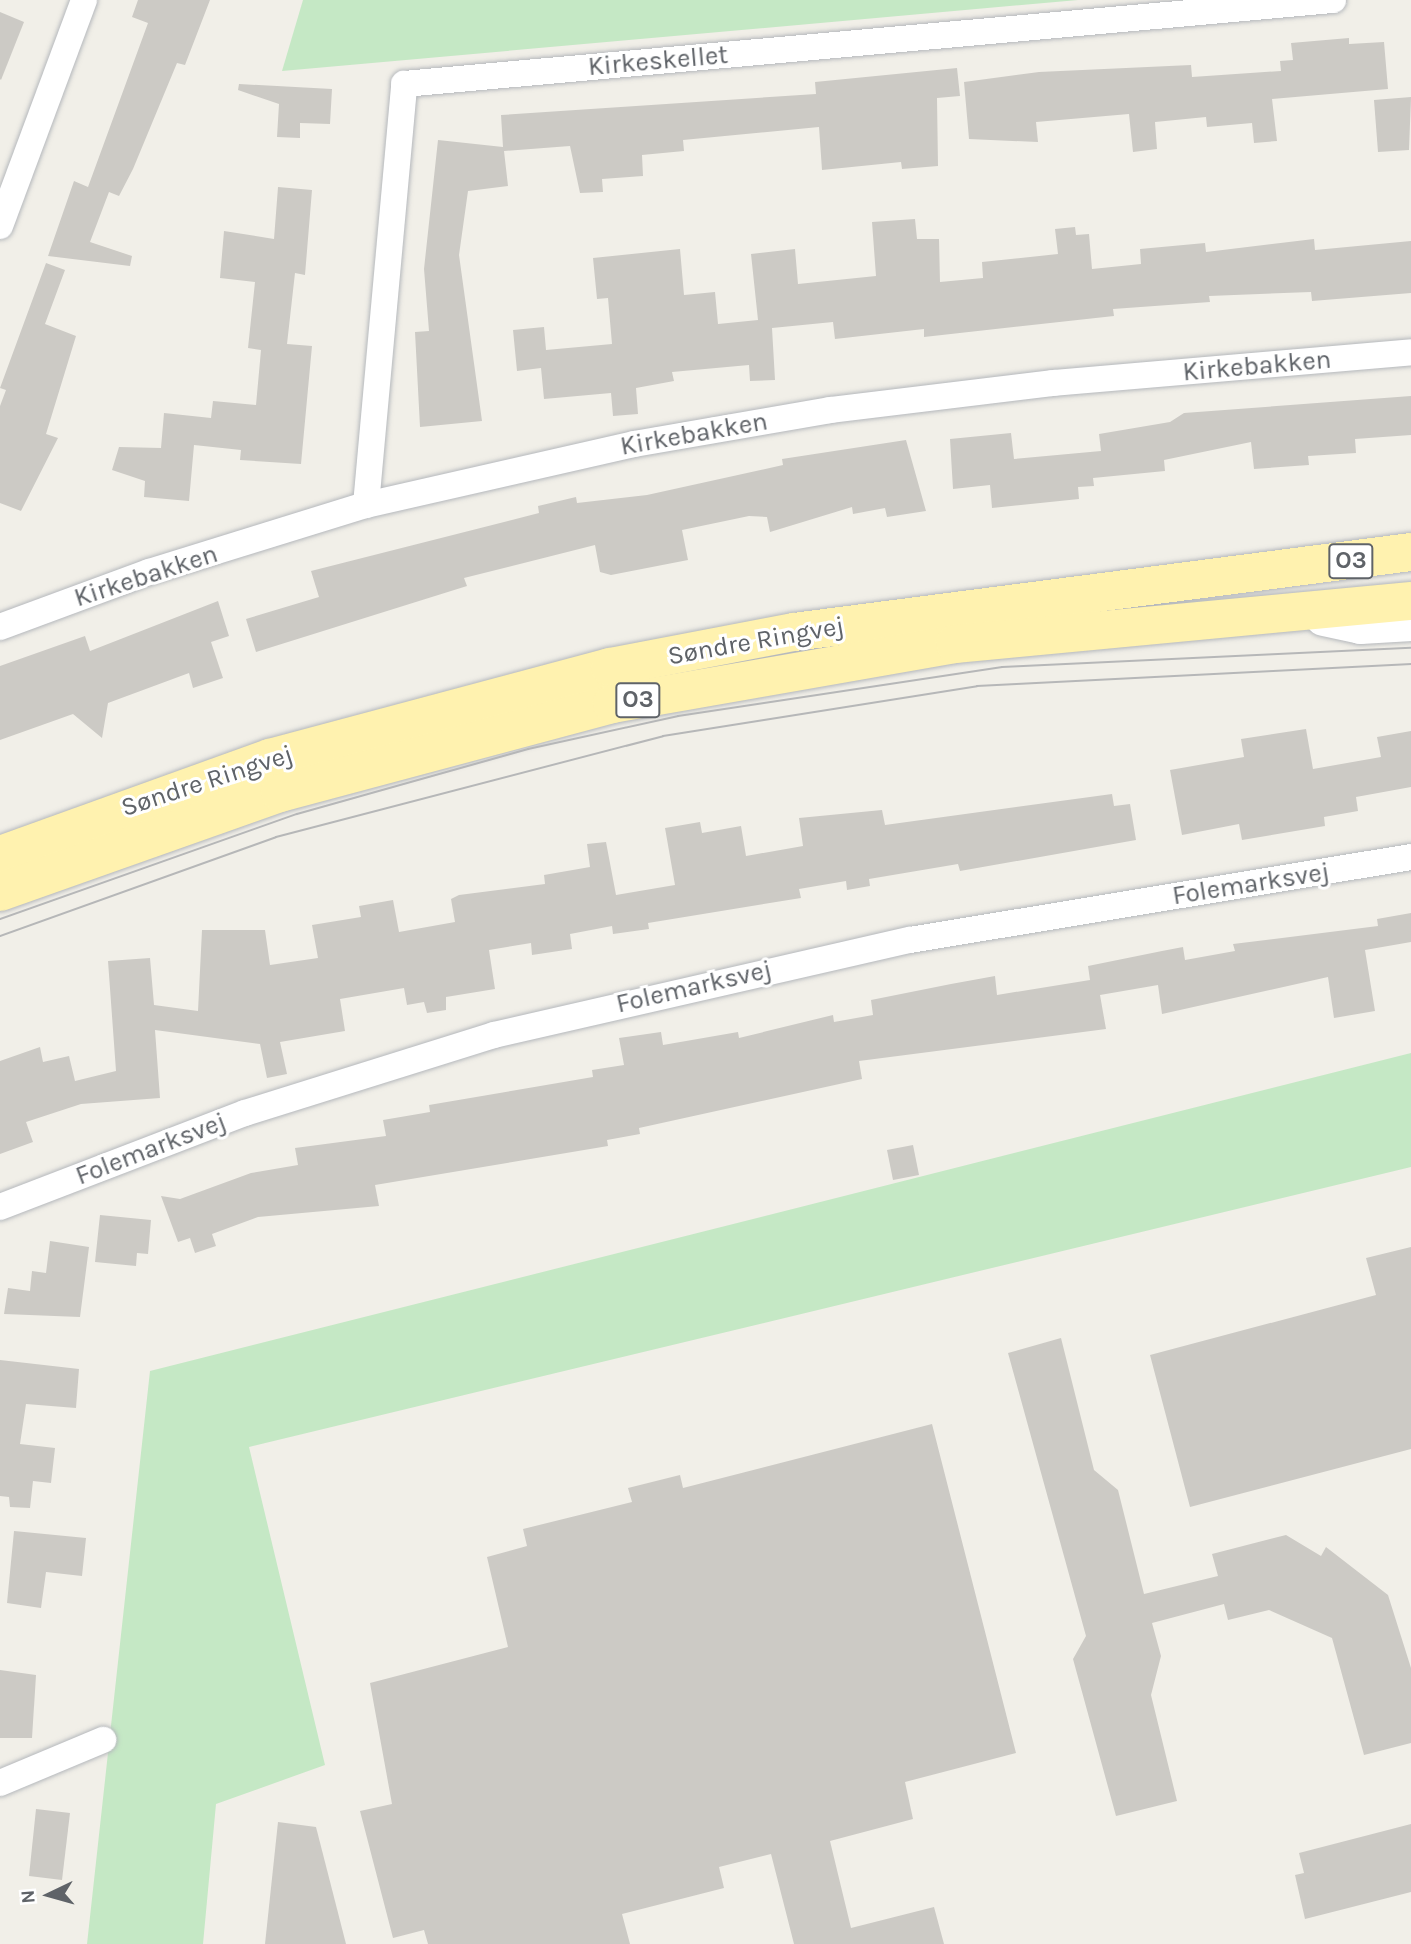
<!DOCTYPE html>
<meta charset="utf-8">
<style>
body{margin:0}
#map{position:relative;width:1411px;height:1944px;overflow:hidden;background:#f1efe8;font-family:Karla,sans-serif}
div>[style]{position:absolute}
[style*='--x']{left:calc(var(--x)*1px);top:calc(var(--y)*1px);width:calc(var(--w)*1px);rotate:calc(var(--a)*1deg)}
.green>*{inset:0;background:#c5e8c5}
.building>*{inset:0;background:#cccac5}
.roads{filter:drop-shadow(0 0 2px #b5b8bc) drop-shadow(0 0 2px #b5b8bc)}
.street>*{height:26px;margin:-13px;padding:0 13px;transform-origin:13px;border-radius:13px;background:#fff}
.secondary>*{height:37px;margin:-18.5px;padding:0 18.5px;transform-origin:18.5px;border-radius:18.5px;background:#fff}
.primary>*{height:38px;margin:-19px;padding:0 19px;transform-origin:19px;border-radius:19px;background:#fff2af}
.tram>*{height:2px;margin:-1px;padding:0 1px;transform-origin:1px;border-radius:1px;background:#b6b7b8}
span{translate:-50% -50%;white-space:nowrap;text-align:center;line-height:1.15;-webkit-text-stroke:6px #fff;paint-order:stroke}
.shield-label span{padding:2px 5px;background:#fff;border:2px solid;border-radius:5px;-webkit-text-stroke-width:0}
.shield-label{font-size:24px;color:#5f6368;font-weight:700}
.street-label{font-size:26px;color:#5f6368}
.north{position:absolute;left:14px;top:1860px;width:70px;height:70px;-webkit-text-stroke:5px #fff;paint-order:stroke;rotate:265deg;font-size:19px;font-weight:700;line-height:28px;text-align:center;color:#5f6368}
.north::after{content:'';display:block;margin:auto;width:24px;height:32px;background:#5f6368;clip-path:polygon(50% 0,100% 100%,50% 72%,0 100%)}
</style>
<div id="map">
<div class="green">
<div style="clip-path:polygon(303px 0,1078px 0,282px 71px)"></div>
<div style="clip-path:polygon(1411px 1053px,1411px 1167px,249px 1447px,325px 1765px,216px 1804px,203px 1944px,87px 1944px,150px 1371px)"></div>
</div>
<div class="building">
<div style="clip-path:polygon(138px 0,210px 0,185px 65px,177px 63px,133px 169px,119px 196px,109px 192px,90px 242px,132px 256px,130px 266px,48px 256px,74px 181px,88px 187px,148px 23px,132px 17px)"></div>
<div style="clip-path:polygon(0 12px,24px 22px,1px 80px,0 79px)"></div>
<div style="clip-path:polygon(1349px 38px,1349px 44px,1384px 42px,1388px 89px,1272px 99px,1277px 141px,1254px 143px,1252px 123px,1207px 127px,1206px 117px,1155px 122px,1157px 149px,1133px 152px,1129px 114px,1036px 122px,1038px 142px,969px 139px,964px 82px,1039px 72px,1191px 65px,1192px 77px,1281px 71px,1280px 61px,1293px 60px,1291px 43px)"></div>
<div style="clip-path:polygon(957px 68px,960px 96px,937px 98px,938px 166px,902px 169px,901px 162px,822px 170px,819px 127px,683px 140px,684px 151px,642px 155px,643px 176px,602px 179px,603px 192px,580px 193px,570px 146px,504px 151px,508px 186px,468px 191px,459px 255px,482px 421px,420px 427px,415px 332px,429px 331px,424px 269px,438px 140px,503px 147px,501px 115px,816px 94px,815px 82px)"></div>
<div style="clip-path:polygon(239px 84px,332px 89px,330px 124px,300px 123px,300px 138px,277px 137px,279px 104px,238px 90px)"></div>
<div style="clip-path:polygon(1411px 97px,1409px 150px,1378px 152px,1374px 100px)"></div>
<div style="clip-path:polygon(278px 187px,312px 190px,305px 275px,295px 273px,287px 344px,312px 346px,301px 464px,240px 460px,241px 450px,194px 445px,189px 501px,144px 497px,145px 481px,112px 470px,119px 447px,161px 448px,164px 413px,211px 418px,213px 401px,256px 405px,261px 350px,248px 348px,255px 282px,220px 278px,224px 231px,274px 239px)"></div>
<div style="clip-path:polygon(915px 219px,917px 239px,939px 239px,940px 282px,983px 278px,982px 262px,1058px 254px,1055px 229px,1075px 227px,1076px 235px,1089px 234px,1092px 269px,1141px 264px,1140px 249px,1205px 243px,1206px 252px,1314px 239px,1315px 250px,1411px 241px,1411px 293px,1312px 301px,1311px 292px,1209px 296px,1210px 302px,1113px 309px,1114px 316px,924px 337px,924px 329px,835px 339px,833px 322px,772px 328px,775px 380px,750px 381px,749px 365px,672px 372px,674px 381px,636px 388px,638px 414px,613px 416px,611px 393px,544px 399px,541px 368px,517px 371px,513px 330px,544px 327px,546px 350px,612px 344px,608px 298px,597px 299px,593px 258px,680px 249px,684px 295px,715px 292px,718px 324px,758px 320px,751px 254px,795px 249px,798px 284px,876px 276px,872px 222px)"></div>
<div style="clip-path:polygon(46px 263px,65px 270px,45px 324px,76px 336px,46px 434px,58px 438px,21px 511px,0 503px,0 406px,6px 390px,0 388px)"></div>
<div style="clip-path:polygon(1411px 396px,1411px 435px,1355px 439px,1356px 453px,1308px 456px,1309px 465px,1254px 469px,1251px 442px,1164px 460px,1165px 471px,1093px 478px,1094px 486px,1078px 487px,1079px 499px,992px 508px,990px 485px,953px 489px,950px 439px,1011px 433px,1014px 459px,1101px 451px,1099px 434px,1170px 422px,1184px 413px)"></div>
<div style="clip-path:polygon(906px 440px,926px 511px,887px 517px,885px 508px,853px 514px,852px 507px,770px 532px,767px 517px,749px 516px,682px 530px,688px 560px,611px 575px,600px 572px,595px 545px,464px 578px,467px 586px,256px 652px,246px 619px,319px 597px,311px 571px,539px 513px,538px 506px,576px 497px,577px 503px,647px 495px,783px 465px,782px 459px)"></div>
<div style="clip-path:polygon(218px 601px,229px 636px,211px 642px,223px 678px,193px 688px,189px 673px,108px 703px,102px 738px,73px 714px,0 740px,0 666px,85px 636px,90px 651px)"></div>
<div style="clip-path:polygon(1306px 729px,1313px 769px,1381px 757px,1377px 737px,1411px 731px,1411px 787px,1356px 797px,1358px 811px,1324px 817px,1325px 826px,1242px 840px,1239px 824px,1182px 835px,1170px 770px,1244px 757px,1241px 739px)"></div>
<div style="clip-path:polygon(1112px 794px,1114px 806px,1130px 804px,1136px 840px,960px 871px,958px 864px,869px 879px,870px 886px,847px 890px,846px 881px,799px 889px,801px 898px,648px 923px,649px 929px,613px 934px,612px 926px,570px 934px,572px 949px,532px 955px,531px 943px,489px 950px,495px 989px,446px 997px,446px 1010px,427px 1013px,424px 1002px,407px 1005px,404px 988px,340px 999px,345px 1031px,280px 1042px,287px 1074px,267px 1078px,260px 1044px,155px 1030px,160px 1098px,81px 1104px,26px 1122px,33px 1142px,0 1154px,0 1061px,40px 1047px,43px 1062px,69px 1056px,75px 1081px,116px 1071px,108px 961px,150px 958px,154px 1005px,198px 1011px,202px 930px,265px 930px,270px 965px,318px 958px,312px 925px,361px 917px,359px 906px,393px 900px,399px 932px,455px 922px,451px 899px,459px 895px,545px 884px,544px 875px,590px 867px,587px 844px,606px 842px,616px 895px,675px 885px,665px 828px,700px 822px,702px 833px,741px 826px,746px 856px,803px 846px,799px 818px,882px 810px,885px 825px)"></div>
<div style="clip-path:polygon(1411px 913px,1411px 942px,1365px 950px,1375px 1011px,1334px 1018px,1328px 977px,1162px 1014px,1158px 985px,1100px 995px,1106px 1029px,859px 1061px,862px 1079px,639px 1128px,640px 1134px,607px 1140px,608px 1146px,375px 1185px,379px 1206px,258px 1217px,212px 1234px,216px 1246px,195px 1253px,190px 1238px,178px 1242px,161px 1196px,180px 1199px,251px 1173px,298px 1165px,295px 1148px,386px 1136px,383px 1120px,430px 1112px,429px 1105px,593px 1077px,592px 1070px,624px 1065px,619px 1038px,661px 1032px,663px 1045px,738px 1032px,739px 1038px,833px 1015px,834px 1022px,873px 1015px,871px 1000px,951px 984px,995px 976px,997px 995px,1090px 980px,1088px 966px,1162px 951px,1183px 947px,1185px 960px,1235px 951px,1233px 944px,1378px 926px,1377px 919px)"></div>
<div style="clip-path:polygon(913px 1145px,919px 1175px,893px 1180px,887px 1150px)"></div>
<div style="clip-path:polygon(100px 1215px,151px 1220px,148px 1254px,137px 1253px,136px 1266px,95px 1262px)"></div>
<div style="clip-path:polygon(50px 1241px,89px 1247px,80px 1317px,4px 1314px,8px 1288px,30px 1291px,32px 1271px,46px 1273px)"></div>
<div style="clip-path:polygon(1411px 1247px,1411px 1449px,1190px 1507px,1150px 1355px,1376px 1295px,1366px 1258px)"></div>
<div style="clip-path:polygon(1061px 1338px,1094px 1470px,1118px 1490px,1144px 1594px,1218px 1576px,1212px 1554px,1286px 1535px,1321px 1556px,1326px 1547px,1388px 1595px,1411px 1668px,1411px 1743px,1364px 1755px,1332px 1638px,1269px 1610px,1228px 1620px,1224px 1604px,1152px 1623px,1161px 1656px,1151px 1695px,1177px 1801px,1116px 1816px,1073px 1659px,1086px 1636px,1008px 1353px)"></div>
<div style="clip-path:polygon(0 1360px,79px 1369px,76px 1408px,26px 1404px,20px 1444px,55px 1448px,51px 1483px,33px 1481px,30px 1508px,10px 1507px,9px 1497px,0 1496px)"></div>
<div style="clip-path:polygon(932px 1424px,1016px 1753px,905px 1782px,913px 1819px,830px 1841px,851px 1928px,934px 1907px,944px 1944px,794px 1944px,771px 1854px,719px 1867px,724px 1888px,622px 1914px,630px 1944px,428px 1944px,424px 1930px,393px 1938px,360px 1811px,392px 1804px,370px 1683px,508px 1647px,487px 1557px,527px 1546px,523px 1529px,632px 1502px,628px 1488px,680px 1475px,683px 1488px)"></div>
<div style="clip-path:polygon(14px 1531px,86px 1538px,82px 1576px,46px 1572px,41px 1608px,7px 1603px)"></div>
<div style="clip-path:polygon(0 1670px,36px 1675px,32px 1738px,0 1738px)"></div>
<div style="clip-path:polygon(36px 1809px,70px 1813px,62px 1880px,29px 1876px)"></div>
<div style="clip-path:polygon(278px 1822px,316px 1827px,346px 1944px,265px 1944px)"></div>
<div style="clip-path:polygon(1411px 1824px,1411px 1892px,1305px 1919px,1295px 1875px,1304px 1873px,1299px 1853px)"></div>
</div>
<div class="roads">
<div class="street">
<div style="--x:0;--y:226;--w:241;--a:-69.6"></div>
<div style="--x:366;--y:505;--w:423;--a:-84.8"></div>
<div style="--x:404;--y:84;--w:933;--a:-5.17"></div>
<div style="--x:0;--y:627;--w:159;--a:-20.3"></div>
<div style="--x:149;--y:572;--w:227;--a:-17.2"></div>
<div style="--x:366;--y:505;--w:275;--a:-12.8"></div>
<div style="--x:634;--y:444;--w:199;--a:-9.8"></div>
<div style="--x:830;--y:410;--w:225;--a:-6.9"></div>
<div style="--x:1053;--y:383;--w:359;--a:-4.9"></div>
<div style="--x:0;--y:1207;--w:262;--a:-21"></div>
<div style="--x:245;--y:1113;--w:261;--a:-17.4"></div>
<div style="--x:494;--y:1035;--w:427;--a:-12.9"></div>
<div style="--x:910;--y:940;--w:508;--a:-9.41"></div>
<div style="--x:0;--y:1783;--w:112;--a:-22.7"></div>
</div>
<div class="secondary">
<div style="--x:1323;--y:617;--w:38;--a:12"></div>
<div style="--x:1360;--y:625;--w:51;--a:-3.4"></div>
</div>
<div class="primary">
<div style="--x:0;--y:855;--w:287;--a:-19.8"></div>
<div style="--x:270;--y:758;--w:352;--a:-15"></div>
<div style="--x:610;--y:667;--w:187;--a:-10.8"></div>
<div style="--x:794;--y:632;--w:622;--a:-7.39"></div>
<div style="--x:0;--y:892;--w:297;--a:-19.5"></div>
<div style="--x:280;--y:793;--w:344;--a:-15"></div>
<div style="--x:612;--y:704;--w:348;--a:-9.9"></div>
<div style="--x:955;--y:644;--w:458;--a:-5.4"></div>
</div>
</div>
<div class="tram">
<div style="--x:0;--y:919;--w:315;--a:-19.5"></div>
<div style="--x:297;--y:814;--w:240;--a:-15.7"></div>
<div style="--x:528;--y:749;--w:154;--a:-12.4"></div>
<div style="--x:678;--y:716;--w:328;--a:-8.6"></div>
<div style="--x:1002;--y:667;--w:409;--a:-2.7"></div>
<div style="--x:0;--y:936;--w:293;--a:-19.7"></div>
<div style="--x:276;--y:837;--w:400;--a:-14.6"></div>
<div style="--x:663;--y:736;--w:318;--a:-9"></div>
<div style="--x:977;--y:686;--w:435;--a:-2.9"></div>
</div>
<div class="shield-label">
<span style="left:1351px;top:561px">O3</span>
<span style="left:638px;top:700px">O3</span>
</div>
<div class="street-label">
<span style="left:658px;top:61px;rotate:-5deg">Kirkeskellet</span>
<span style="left:1257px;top:366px;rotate:-5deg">Kirkebakken</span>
<span style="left:694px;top:434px;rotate:-10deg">Kirkebakken</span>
<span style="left:146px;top:576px;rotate:-18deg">Kirkebakken</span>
<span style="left:756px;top:641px;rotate:-10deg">Søndre Ringvej</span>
<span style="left:207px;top:781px;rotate:-18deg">Søndre Ringvej</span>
<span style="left:1251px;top:884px;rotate:-9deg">Folemarksvej</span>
<span style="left:694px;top:987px;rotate:-13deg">Folemarksvej</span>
<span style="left:151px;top:1149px;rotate:-21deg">Folemarksvej</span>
</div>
<div class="north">N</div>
</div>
